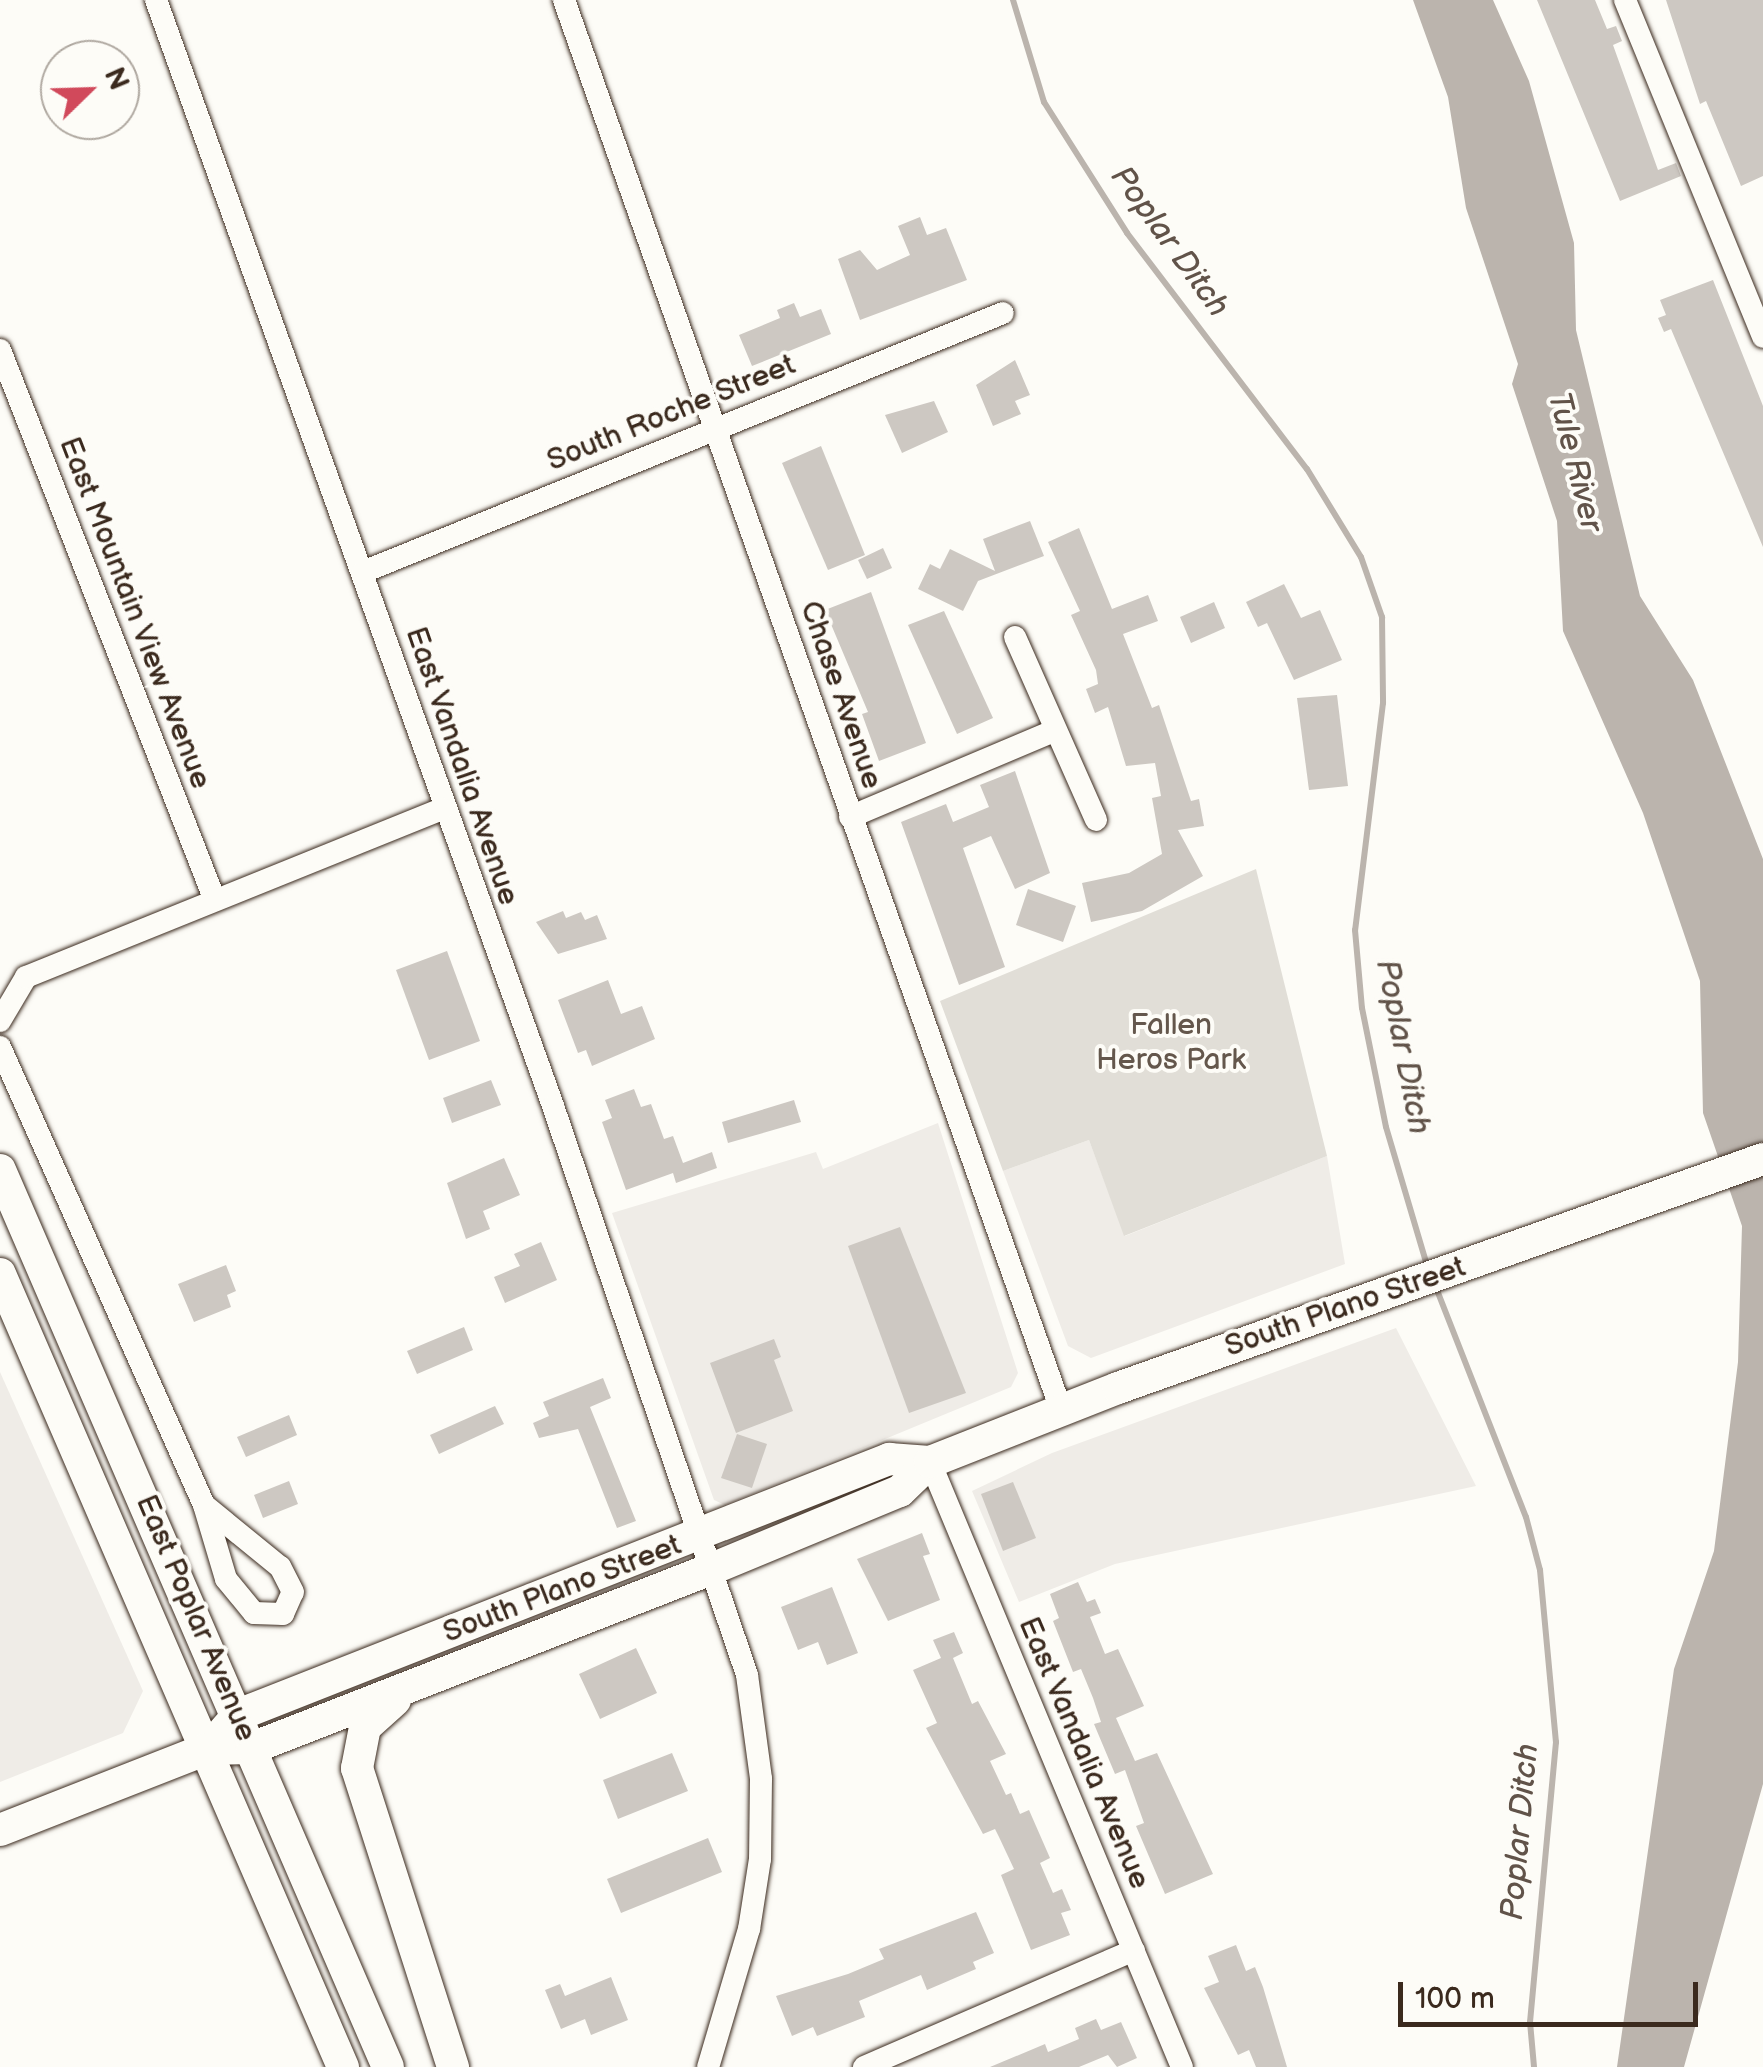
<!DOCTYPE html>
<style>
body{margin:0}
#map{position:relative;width:1763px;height:2067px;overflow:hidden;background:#fdfcf7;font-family:"Balsamiq Sans",sans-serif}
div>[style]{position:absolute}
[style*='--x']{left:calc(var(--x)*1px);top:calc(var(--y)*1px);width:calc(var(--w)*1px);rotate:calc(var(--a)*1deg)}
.built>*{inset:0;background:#efece7}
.green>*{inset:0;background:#e1ded7}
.water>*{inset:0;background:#bbb4ad}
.stream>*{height:6px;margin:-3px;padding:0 3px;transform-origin:3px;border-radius:3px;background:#bbb4ad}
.building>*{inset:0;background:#cdc8c2}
.roads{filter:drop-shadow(0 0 2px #3b2a1e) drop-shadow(0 0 2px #3b2a1e)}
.minor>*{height:22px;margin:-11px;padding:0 11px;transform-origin:11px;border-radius:11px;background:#fdfcf7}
.secondary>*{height:32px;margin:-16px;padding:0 16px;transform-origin:16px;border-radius:16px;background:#fdfcf7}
span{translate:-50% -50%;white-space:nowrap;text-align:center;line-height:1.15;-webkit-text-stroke:8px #fdfcf7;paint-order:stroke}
.street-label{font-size:30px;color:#3b2a1e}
.park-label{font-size:30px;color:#64574c}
.water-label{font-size:32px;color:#615349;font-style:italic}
.north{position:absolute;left:40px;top:40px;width:100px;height:100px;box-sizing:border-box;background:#fdfcf7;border:2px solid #afa8a0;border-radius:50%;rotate:67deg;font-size:28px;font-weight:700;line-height:40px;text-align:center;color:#3b2a1e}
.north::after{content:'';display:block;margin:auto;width:35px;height:45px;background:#d1495b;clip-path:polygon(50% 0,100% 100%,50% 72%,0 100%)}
.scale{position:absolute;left:1398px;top:1982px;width:300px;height:45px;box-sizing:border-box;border:5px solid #3b2a1e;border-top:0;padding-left:12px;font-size:30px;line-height:35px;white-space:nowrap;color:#3b2a1e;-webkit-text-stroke:8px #fdfcf7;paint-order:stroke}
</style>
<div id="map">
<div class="built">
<div style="clip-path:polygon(938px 1123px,1018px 1373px,1011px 1387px,725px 1505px,714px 1500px,612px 1213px,816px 1152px,823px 1169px)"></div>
<div style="clip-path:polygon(1089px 1140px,1125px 1236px,1327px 1156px,1345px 1264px,1091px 1358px,1068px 1346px,1003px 1171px)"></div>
<div style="clip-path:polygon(1396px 1328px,1476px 1486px,1115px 1564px,1019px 1602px,972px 1491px,1052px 1453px)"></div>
<div style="clip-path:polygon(0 1372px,143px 1691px,123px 1733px,0 1782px)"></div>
</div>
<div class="green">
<div style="clip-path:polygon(1256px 869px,1327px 1156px,1124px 1236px,1089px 1140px,1003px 1171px,940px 1001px)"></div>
</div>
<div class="water">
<div style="clip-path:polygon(1413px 0,1493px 0,1529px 81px,1574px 243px,1576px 330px,1640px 596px,1693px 680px,1763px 859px,1763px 1784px,1684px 2067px,1617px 2067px,1674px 1669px,1714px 1551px,1738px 1362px,1742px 1226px,1703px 1113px,1700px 981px,1643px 813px,1563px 631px,1557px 521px,1512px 384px,1518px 364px,1466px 208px,1448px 97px)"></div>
</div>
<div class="stream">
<div style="--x:1013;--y:0;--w:107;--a:73.1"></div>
<div style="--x:1044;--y:102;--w:155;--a:57.6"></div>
<div style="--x:1127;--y:233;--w:297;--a:52.7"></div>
<div style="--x:1307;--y:469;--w:103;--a:58.5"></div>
<div style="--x:1361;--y:557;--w:64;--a:70.7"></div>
<div style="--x:1382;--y:617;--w:86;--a:89.3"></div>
<div style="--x:1383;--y:703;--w:229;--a:97"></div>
<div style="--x:1355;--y:930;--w:78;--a:84.9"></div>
<div style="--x:1362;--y:1008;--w:121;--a:78.6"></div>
<div style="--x:1386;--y:1127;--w:148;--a:73.5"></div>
<div style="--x:1435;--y:1285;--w:249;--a:68.6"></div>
<div style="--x:1526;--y:1517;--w:55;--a:75.2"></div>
<div style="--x:1540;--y:1570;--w:173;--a:84.7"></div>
<div style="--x:1556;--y:1742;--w:281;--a:95.3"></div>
<div style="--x:1530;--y:2022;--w:45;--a:84.9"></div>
</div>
<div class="building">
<div style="clip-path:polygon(1537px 0,1595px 0,1607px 29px,1616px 26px,1622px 41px,1613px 45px,1658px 170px,1676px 163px,1681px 176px,1620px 201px)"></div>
<div style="clip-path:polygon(1666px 0,1763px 0,1763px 176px,1741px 186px,1706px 101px,1700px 104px)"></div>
<div style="clip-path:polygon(920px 217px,927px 235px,946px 228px,967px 280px,860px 320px,838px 259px,860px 250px,877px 270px,910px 255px,898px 226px)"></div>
<div style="clip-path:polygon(1713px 280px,1763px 406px,1763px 547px,1671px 329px,1664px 332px,1658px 318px,1666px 315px,1660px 300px)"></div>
<div style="clip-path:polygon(794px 303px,800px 317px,821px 309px,831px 334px,752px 366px,739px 335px,780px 318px,777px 310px)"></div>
<div style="clip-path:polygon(1015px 360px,1030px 395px,1015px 401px,1021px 414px,993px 426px,976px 385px)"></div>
<div style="clip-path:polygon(934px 401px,948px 432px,902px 453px,885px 415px)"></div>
<div style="clip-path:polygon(821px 446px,865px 555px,828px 570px,782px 463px)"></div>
<div style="clip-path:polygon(1030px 521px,1044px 556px,978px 581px,963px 611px,918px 589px,930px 564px,940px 569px,950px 549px,995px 571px,983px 539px)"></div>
<div style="clip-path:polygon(1079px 528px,1112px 609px,1148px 595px,1158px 621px,1123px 634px,1152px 708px,1159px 705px,1191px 801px,1199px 799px,1204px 826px,1178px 830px,1203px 876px,1142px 911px,1091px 922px,1082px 883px,1129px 873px,1162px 854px,1152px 798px,1161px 796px,1155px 763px,1126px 766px,1108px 707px,1095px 713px,1086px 689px,1098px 684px,1096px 670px,1071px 615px,1080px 611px,1048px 542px)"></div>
<div style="clip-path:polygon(883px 548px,892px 568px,867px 579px,858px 560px)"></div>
<div style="clip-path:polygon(1284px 584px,1301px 618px,1320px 610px,1342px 660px,1294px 680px,1267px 623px,1258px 627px,1246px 602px)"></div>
<div style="clip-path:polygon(871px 592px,926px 743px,879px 761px,862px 714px,868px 712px,825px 610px)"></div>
<div style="clip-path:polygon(1214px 602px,1225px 628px,1191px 643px,1180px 617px)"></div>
<div style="clip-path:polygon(944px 611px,993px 718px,957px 734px,908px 625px)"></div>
<div style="clip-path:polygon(1337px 695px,1348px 786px,1309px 790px,1297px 698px)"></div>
<div style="clip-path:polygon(1015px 771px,1050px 873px,1015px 889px,991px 836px,963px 848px,1005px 967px,959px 985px,901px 822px,946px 804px,953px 822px,989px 807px,980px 785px)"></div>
<div style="clip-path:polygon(1028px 889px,1076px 906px,1063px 942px,1016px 925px)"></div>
<div style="clip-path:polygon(563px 911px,566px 918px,581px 912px,585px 920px,597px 915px,607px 939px,558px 954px,536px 922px)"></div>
<div style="clip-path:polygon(447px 951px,480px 1041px,429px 1060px,396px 970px)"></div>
<div style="clip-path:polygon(608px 980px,621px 1014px,642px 1006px,655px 1039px,592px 1066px,586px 1050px,578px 1053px,558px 1000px)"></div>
<div style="clip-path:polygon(491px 1080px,501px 1105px,452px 1123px,443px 1098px)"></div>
<div style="clip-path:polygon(634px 1089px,641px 1107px,651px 1104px,664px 1139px,673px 1136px,683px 1163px,712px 1152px,717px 1168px,676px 1183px,673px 1173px,626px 1190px,602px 1122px,612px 1118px,605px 1100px)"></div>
<div style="clip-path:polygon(794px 1100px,801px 1122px,728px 1143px,722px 1122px)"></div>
<div style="clip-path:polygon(504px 1158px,520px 1195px,483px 1211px,490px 1229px,466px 1239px,447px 1183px)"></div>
<div style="clip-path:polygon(900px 1227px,966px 1393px,909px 1413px,848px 1246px)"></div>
<div style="clip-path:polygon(541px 1242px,557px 1280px,505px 1303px,494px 1277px,520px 1266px,514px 1254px)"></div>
<div style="clip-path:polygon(226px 1265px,236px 1291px,227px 1295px,231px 1307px,194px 1322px,178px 1284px)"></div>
<div style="clip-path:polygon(464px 1327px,473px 1350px,417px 1374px,407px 1351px)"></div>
<div style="clip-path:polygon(774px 1339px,781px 1357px,774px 1360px,793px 1411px,736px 1433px,710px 1363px)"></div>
<div style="clip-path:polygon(603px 1378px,611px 1398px,590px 1407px,636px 1521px,617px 1528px,578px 1429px,539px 1438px,533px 1423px,549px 1416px,543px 1402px)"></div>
<div style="clip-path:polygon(495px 1406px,504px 1424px,439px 1454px,430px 1435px)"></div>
<div style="clip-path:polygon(289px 1415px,297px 1435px,246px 1457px,237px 1437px)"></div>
<div style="clip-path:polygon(737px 1434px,767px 1444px,752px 1488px,721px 1478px)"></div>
<div style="clip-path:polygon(289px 1481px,298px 1504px,263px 1518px,254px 1495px)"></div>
<div style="clip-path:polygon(1013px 1482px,1036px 1538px,1003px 1551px,981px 1494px)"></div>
<div style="clip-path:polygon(922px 1533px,930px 1554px,923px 1556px,940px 1600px,888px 1621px,857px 1559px)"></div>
<div style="clip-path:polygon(1078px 1582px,1087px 1602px,1095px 1599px,1101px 1613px,1090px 1617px,1105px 1654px,1118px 1649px,1144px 1706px,1116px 1718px,1135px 1761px,1157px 1753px,1213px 1874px,1165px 1894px,1136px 1826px,1144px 1823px,1125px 1770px,1115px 1774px,1094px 1724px,1101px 1722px,1093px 1698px,1081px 1669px,1073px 1672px,1053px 1621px,1059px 1618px,1050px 1594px)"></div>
<div style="clip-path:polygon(832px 1587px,858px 1653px,827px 1665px,818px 1642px,798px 1650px,781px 1607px)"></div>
<div style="clip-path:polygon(954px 1632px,963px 1653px,953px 1658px,972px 1704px,978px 1701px,1006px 1754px,990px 1761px,1006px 1795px,1011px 1793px,1020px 1814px,1029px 1810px,1050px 1858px,1040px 1863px,1053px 1893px,1062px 1889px,1071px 1910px,1061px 1913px,1070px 1935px,1031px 1950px,1001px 1875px,1014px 1869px,999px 1837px,995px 1829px,983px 1834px,926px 1728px,937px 1723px,913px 1670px,941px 1658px,933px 1640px)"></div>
<div style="clip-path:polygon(636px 1648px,657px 1693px,600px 1719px,579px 1674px)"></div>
<div style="clip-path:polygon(672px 1753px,688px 1791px,618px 1819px,603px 1780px)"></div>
<div style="clip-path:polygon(708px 1838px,722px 1872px,621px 1913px,607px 1879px)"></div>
<div style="clip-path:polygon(976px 1912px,994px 1953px,973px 1962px,976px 1969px,927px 1990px,921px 1975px,859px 2001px,865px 2017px,817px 2036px,813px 2027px,792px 2036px,776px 1996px,848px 1974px,884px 1959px,879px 1949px)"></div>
<div style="clip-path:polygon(1236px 1945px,1246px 1971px,1255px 1967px,1263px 1987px,1287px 2067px,1256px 2067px,1249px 2050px,1238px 2055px,1204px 1988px,1219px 1982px,1208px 1956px)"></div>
<div style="clip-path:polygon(611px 1977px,628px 2020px,591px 2035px,585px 2019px,561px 2029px,545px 1990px,560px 1984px,565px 1996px)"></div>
<div style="clip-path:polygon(1096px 2019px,1101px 2030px,1121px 2022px,1137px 2058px,1117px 2067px,1108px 2055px,1079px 2067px,990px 2067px,1045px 2044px,1048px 2052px,1079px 2039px,1075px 2028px)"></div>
</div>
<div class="roads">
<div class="minor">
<div style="--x:156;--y:0;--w:1175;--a:70.25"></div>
<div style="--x:553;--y:1106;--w:601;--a:71.17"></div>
<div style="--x:747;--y:1675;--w:105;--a:82.3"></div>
<div style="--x:761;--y:1779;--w:80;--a:90.7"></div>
<div style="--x:760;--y:1859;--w:71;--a:98.9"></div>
<div style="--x:749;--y:1929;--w:144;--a:106.5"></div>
<div style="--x:564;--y:0;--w:1495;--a:70.58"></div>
<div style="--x:1625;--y:0;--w:364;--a:67.7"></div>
<div style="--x:0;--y:350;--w:588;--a:68.67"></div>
<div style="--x:363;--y:572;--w:690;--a:-22.03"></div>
<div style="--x:1015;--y:637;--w:200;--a:66.1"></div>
<div style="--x:850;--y:817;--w:221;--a:-22.9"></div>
<div style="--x:0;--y:1021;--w:51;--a:-59.4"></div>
<div style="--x:26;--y:977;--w:449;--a:-22"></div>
<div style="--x:0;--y:1047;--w:501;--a:65.99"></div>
<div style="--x:204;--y:1505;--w:77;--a:73.4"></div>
<div style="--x:226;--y:1579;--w:44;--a:50.5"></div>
<div style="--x:254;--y:1613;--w:29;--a:2"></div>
<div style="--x:283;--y:1614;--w:24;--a:-66"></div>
<div style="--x:293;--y:1592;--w:28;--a:-117"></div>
<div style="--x:280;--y:1567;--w:98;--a:-140.8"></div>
<div style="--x:930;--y:1462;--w:655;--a:67.39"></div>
<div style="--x:864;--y:2067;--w:294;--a:-23.4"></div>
</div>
<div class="secondary">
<div style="--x:0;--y:1170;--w:977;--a:66.61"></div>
<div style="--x:0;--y:1274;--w:864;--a:66.61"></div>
<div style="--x:395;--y:1700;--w:40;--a:138"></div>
<div style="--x:365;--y:1727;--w:42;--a:101"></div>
<div style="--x:357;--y:1768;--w:314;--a:72.2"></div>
<div style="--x:224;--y:1731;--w:21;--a:-49"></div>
<div style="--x:238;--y:1715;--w:700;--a:-21.47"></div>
<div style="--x:889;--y:1459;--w:41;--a:4.2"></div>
<div style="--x:0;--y:1830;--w:222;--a:-21.4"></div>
<div style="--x:207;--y:1749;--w:45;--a:-1.3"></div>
<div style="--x:252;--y:1748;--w:496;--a:-21.3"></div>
<div style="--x:714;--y:1568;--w:201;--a:-22.5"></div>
<div style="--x:900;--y:1491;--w:42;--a:-44"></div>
<div style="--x:930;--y:1462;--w:202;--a:-21.5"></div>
<div style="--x:1118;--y:1388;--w:684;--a:-19.55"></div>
</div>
</div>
<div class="street-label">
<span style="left:671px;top:413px;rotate:-22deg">South Roche Street</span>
<span style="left:135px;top:613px;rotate:69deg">East Mountain View Avenue</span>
<span style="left:841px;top:695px;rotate:71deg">Chase Avenue</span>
<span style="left:462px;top:766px;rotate:71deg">East Vandalia Avenue</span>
<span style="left:1345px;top:1307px;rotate:-19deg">South Plano Street</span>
<span style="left:562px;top:1589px;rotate:-21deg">South Plano Street</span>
<span style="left:196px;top:1618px;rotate:67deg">East Poplar Avenue</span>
<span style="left:1084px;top:1753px;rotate:67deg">East Vandalia Avenue</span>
</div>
<div class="park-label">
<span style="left:1171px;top:1042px">Fallen<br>Heros Park</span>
</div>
<div class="water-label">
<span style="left:1169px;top:242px;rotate:54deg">Poplar Ditch</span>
<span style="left:1574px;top:462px;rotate:76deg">Tule River</span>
<span style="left:1402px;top:1047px;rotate:79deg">Poplar Ditch</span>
<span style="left:1521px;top:1832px;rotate:-85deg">Poplar Ditch</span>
</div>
<div class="north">N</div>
<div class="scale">100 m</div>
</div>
